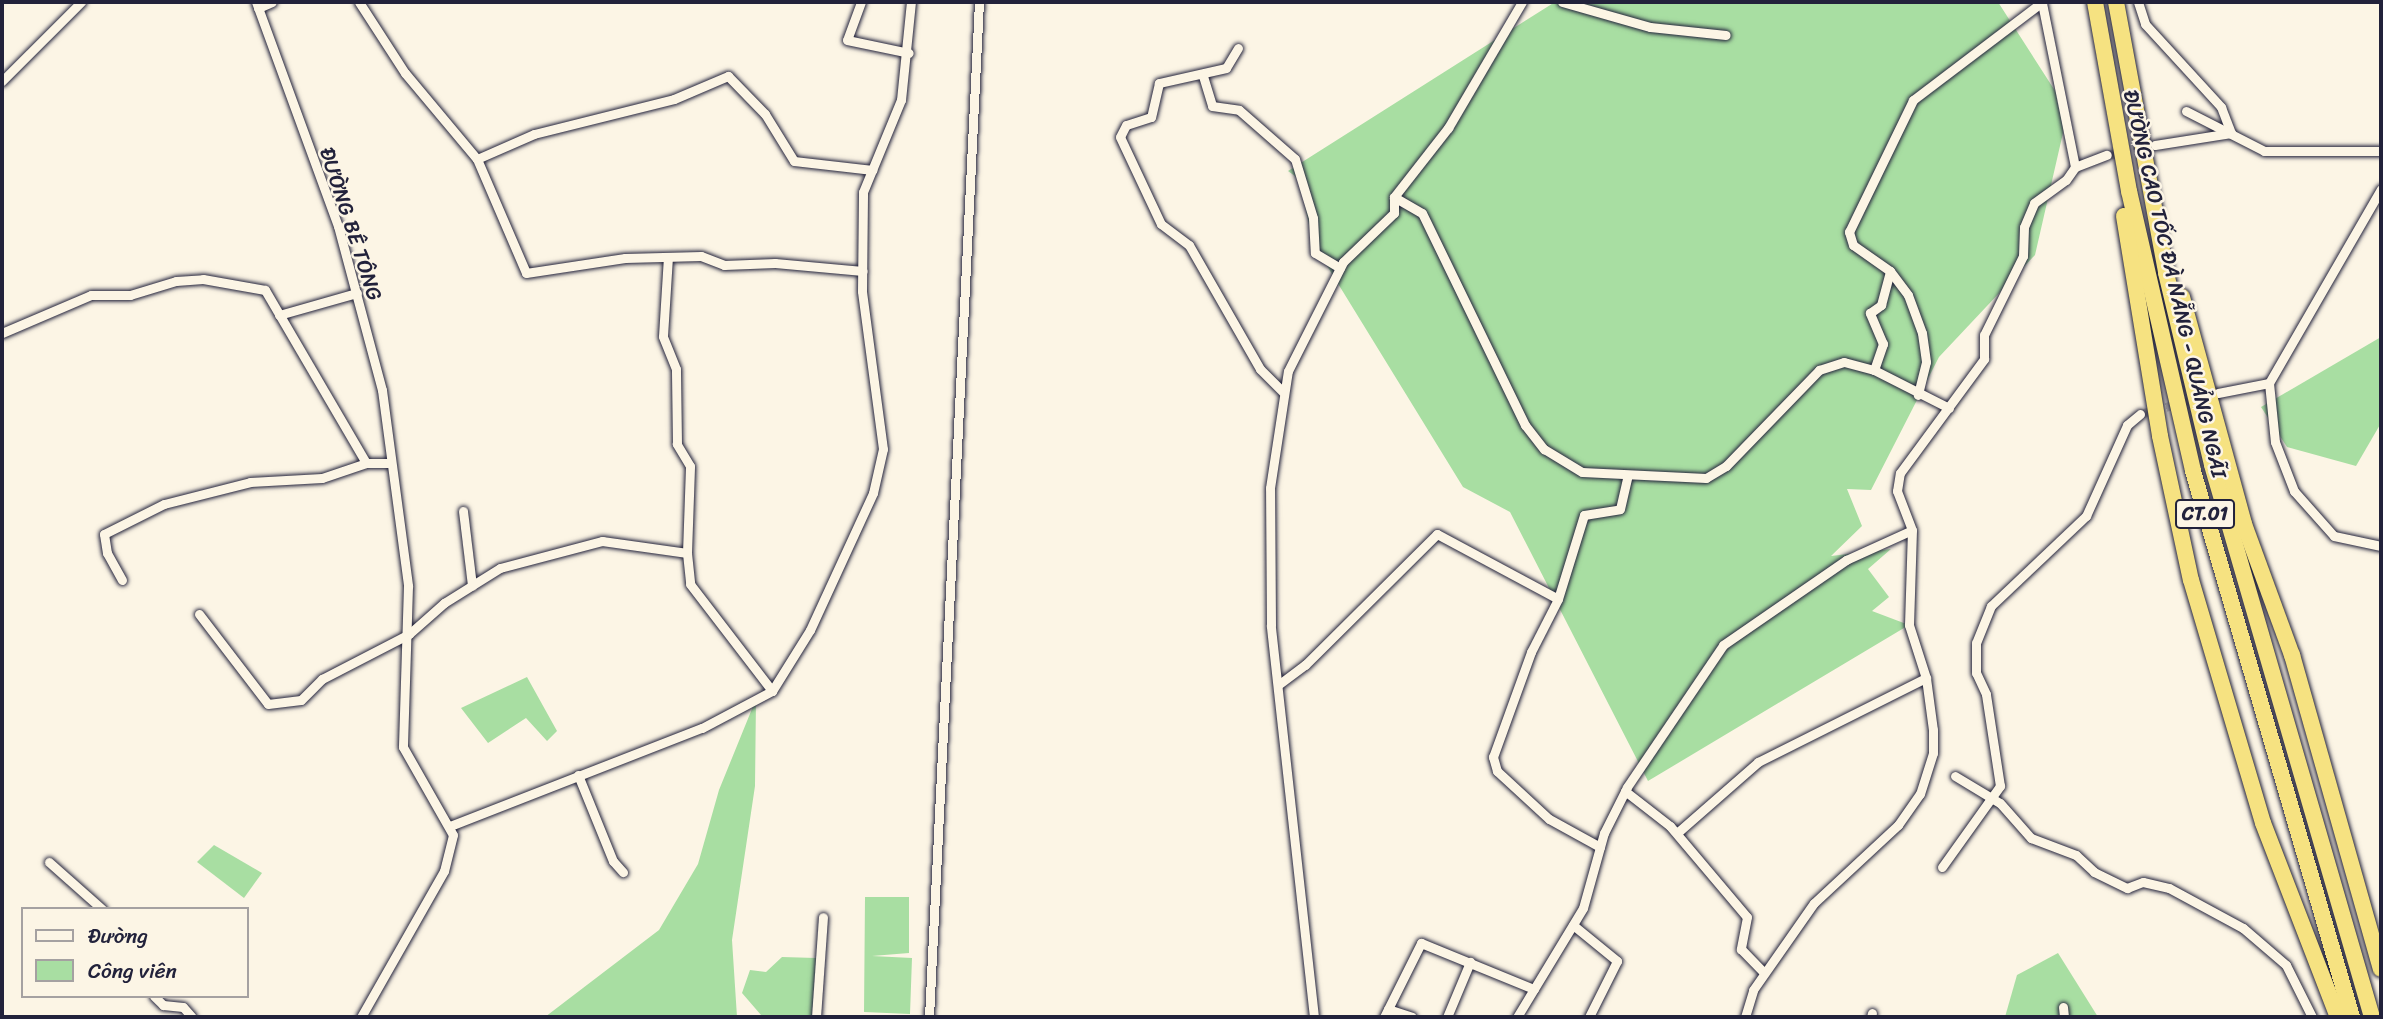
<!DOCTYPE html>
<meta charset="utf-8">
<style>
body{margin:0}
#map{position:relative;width:2383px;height:1019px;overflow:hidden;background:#fcf5e5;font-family:Sriracha,sans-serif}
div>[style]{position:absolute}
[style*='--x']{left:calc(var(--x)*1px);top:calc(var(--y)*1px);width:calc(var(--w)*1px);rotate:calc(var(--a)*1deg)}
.green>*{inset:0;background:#a8dea2}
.minor-tunnel>*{height:9px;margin-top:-4.5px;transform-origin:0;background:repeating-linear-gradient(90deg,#d0cbc3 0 9px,transparent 0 13.5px)}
.roads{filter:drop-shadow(0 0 2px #22223b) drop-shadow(0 0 2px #22223b)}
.minor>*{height:9px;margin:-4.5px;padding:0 4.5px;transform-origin:4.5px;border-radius:4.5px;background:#fcf5e5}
.motorway>*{height:16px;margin:-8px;padding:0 8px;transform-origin:8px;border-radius:8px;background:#f6e281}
span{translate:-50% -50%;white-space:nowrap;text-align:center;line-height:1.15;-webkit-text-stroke:5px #fcf5e5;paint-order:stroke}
.shield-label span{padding:2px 5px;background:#fcf5e5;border:2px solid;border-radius:5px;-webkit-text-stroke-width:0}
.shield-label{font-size:19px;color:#22223b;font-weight:700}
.street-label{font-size:21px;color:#22223b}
.frame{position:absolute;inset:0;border:4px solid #22223b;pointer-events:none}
.legend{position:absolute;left:21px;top:907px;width:228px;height:91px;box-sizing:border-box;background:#fcf5e5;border:2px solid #a5a1a1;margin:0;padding:9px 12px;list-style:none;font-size:21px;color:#22223b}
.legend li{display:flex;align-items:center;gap:14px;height:35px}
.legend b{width:35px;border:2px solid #a5a1a1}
</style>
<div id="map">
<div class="green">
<div style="clip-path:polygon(1555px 2px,1998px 2px,2068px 111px,2035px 255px,1939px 357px,1871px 490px,1847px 489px,1862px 526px,1831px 556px,1891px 549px,1868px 569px,1889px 597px,1872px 611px,1909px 625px,1648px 781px,1510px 512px,1463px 487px,1313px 243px,1299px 179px,1288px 171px)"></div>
<div style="clip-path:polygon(2381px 337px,2381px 423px,2356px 466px,2287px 447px,2261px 407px)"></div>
<div style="clip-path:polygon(527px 677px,557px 731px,547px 741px,526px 718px,488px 743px,461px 708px)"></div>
<div style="clip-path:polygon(756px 699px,755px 786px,732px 940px,737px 1017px,545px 1017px,659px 930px,698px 864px,719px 790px)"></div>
<div style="clip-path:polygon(214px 845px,262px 873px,244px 898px,197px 862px)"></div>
<div style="clip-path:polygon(865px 897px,909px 897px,909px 953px,872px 956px,912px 958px,910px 1014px,864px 1012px)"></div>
<div style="clip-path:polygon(2058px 953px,2098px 1017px,2005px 1017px,2017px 975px)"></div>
<div style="clip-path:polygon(782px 957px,816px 958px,812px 1017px,761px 1015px,742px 993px,750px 970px,766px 972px)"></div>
</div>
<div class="minor-tunnel">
<div style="--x:2107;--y:155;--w:41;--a:-11.3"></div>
<div style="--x:2140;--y:414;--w:61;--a:-15.2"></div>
</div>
<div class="roads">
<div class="minor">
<div style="--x:256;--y:2;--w:239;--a:69.9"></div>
<div style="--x:338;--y:226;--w:170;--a:75"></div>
<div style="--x:382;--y:390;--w:198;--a:82.4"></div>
<div style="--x:408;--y:586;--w:161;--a:91.8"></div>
<div style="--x:403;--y:747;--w:101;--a:60.4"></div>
<div style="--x:453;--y:835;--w:37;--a:104"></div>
<div style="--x:444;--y:871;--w:168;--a:119.6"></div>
<div style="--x:359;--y:2;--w:85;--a:57.1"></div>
<div style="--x:405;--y:73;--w:112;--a:50.1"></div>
<div style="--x:477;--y:159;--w:124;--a:66.7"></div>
<div style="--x:526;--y:273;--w:100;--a:-8.6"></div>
<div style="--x:625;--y:258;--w:76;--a:-1.5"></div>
<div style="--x:701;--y:256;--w:25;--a:21"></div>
<div style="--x:724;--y:265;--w:51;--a:-2.2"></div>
<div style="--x:775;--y:263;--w:88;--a:5.2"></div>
<div style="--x:861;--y:2;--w:40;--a:110.2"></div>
<div style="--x:847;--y:40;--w:63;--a:11.8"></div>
<div style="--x:1562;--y:2;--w:91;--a:15.9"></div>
<div style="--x:1650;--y:27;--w:76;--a:6"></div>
<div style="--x:2138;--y:2;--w:23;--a:72"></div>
<div style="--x:2145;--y:24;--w:113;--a:47.5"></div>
<div style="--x:2221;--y:107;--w:28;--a:69"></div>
<div style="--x:2231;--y:133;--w:77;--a:171"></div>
<div style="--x:2042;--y:3;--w:167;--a:78.6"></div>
<div style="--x:258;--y:8;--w:15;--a:-23"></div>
<div style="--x:1238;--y:48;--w:23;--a:121"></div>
<div style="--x:1226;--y:68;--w:69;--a:167.4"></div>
<div style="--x:1159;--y:83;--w:35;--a:103"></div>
<div style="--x:1151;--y:117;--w:26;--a:162"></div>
<div style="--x:1126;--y:125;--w:13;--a:117"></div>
<div style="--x:1120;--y:137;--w:96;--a:64.8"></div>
<div style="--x:1161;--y:224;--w:35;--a:37"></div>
<div style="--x:1189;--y:245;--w:143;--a:60.2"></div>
<div style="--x:1260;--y:369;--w:34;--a:45"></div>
<div style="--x:1203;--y:76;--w:31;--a:73"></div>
<div style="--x:1212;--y:106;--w:27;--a:8"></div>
<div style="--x:1239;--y:110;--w:74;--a:41.2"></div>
<div style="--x:1295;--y:159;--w:62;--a:73"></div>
<div style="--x:1313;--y:218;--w:35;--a:87"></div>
<div style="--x:1315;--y:253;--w:29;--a:31"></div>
<div style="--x:2;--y:81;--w:112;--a:-45"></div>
<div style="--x:2186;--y:111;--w:88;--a:27.1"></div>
<div style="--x:2264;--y:151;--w:117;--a:0"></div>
<div style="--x:477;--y:159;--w:62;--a:-23.7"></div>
<div style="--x:534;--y:134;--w:144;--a:-14"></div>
<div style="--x:674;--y:99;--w:59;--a:-23.1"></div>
<div style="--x:728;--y:76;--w:53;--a:45.8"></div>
<div style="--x:765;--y:114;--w:55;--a:58.3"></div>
<div style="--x:794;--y:161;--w:79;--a:6.6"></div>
<div style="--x:1394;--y:197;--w:32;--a:30"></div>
<div style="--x:1422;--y:213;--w:236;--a:64.1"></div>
<div style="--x:1525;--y:425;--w:31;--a:52"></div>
<div style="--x:1544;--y:449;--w:44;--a:31.2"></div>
<div style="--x:1582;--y:472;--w:124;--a:2.8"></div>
<div style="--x:1706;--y:478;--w:23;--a:-31"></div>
<div style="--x:1726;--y:466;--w:134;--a:-45.9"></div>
<div style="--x:1819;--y:370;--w:26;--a:-18"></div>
<div style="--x:1844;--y:362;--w:31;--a:15"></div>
<div style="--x:1890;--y:271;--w:30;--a:53"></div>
<div style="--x:1908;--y:295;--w:40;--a:69.8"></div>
<div style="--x:1922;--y:333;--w:29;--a:82"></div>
<div style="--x:1926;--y:362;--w:34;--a:104"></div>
<div style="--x:279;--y:315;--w:81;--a:-15.8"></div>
<div style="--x:2;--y:333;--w:97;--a:-23.1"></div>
<div style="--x:91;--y:295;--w:39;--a:0"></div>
<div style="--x:130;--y:295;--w:48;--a:-16.9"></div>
<div style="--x:176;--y:281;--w:27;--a:-4"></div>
<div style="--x:203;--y:279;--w:63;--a:10.1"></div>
<div style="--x:265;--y:290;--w:200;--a:59.7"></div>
<div style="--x:2269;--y:383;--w:59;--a:84.2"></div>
<div style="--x:2275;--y:442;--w:53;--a:68.8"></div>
<div style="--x:2294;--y:491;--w:60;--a:48.4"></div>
<div style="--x:2334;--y:536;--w:48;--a:12"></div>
<div style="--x:2218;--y:393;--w:52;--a:-11.1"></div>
<div style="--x:2269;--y:383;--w:224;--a:-60"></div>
<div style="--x:1949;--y:408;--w:84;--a:-153.1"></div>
<div style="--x:1874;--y:370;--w:28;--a:-71"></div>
<div style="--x:1883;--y:344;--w:34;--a:-113"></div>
<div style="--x:1870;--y:313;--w:14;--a:-36"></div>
<div style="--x:1881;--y:305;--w:35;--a:-75"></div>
<div style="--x:1890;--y:271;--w:45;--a:-144.9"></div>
<div style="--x:1853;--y:245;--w:14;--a:-107"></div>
<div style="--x:1849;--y:232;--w:147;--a:-64.1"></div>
<div style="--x:1913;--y:100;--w:162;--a:-37.2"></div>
<div style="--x:463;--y:511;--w:75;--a:83.1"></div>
<div style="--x:687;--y:553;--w:31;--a:84"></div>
<div style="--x:690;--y:584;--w:135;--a:52.5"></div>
<div style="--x:122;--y:580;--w:31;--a:-119"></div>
<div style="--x:107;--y:553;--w:19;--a:-99"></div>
<div style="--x:104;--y:534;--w:67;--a:-26.6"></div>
<div style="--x:164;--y:504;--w:89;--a:-14.3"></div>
<div style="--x:250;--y:482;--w:72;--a:-3.2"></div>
<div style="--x:322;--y:478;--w:46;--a:-18.8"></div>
<div style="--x:366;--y:463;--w:25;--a:0"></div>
<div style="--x:199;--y:614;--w:113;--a:52.5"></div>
<div style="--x:268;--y:704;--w:33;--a:-7"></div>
<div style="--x:301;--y:700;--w:30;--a:-45"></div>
<div style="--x:322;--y:679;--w:98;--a:-27.3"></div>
<div style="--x:409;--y:634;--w:47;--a:-41.5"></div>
<div style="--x:444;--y:603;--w:66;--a:-32"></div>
<div style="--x:500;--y:568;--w:106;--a:-14.8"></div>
<div style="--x:602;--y:541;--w:86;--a:8"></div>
<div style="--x:687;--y:553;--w:87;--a:-88"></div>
<div style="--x:690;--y:466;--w:26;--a:-121"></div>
<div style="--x:677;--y:444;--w:75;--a:-90.8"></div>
<div style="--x:676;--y:369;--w:35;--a:-112"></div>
<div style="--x:663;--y:336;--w:79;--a:-86.4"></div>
<div style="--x:1278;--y:685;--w:34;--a:-37"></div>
<div style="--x:1305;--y:665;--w:186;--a:-44.8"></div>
<div style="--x:1437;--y:534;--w:137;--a:28.2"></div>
<div style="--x:578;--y:775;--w:93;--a:67.9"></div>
<div style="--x:613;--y:861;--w:15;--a:48"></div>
<div style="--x:1955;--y:776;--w:52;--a:31"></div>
<div style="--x:2000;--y:803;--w:47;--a:48.5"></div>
<div style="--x:2031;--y:838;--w:48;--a:20.7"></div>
<div style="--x:2076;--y:855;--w:25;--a:43"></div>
<div style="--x:2094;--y:872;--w:37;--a:26"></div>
<div style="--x:2127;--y:888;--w:17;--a:-21"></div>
<div style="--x:2143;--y:882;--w:27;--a:13"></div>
<div style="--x:2169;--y:888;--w:84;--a:28.4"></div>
<div style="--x:2243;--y:928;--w:57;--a:40.7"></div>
<div style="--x:2286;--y:965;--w:58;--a:63.4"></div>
<div style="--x:1625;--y:791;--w:57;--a:37.9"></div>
<div style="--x:1670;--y:826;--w:119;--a:49.8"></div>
<div style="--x:1747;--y:917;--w:33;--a:101"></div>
<div style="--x:1741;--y:949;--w:33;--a:46"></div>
<div style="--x:450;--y:826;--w:270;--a:-21.3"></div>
<div style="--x:702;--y:728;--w:79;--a:-27.9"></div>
<div style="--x:772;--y:691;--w:72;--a:-58.1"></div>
<div style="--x:810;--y:630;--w:151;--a:-65.3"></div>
<div style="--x:873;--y:493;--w:45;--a:-77.2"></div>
<div style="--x:883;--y:449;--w:159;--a:-97.6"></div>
<div style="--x:862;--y:291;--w:99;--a:-89.4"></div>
<div style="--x:863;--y:192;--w:100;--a:-67.6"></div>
<div style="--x:901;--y:100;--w:99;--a:-84.2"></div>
<div style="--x:1677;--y:833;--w:108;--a:-41.2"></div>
<div style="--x:1758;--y:762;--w:188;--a:-26.6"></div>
<div style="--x:1600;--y:847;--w:58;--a:-151.2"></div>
<div style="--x:1549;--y:819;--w:71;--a:-137.3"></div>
<div style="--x:1497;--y:771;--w:15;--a:-106"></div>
<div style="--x:1493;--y:757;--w:112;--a:-70.1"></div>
<div style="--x:1531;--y:652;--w:59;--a:-63"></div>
<div style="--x:1558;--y:599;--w:88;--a:-72.8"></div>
<div style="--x:1584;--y:515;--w:36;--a:-9"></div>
<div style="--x:1620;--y:509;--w:32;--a:-77"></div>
<div style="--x:49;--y:862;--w:71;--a:41.6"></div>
<div style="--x:1942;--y:867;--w:100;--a:-54.4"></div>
<div style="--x:2000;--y:786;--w:93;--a:-98.7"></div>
<div style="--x:1986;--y:694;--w:23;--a:-115"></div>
<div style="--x:1976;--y:673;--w:30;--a:-90"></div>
<div style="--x:1976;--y:643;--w:40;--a:-68"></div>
<div style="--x:1991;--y:606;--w:131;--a:-43.5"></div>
<div style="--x:2086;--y:516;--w:100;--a:-65.7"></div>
<div style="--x:2127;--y:425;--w:17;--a:-40"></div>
<div style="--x:1573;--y:925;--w:57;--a:39.3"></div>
<div style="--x:1617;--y:961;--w:63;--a:116.6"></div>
<div style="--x:154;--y:996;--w:13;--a:45"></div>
<div style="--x:163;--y:1005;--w:20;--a:6"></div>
<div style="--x:183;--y:1007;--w:13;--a:48"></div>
<div style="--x:2063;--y:1007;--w:10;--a:84"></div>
<div style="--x:1388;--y:1009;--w:25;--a:18"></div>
<div style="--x:816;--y:1017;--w:100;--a:-86"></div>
<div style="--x:929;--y:1017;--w:1016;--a:-87.18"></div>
<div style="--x:1314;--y:1017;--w:394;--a:-96.3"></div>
<div style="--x:1271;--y:625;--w:137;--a:-90.4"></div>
<div style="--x:1270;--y:488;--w:118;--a:-81.3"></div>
<div style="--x:1288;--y:371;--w:122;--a:-63.2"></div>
<div style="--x:1343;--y:262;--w:71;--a:-43.9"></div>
<div style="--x:1394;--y:213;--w:16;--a:-90"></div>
<div style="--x:1394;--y:197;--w:88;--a:-52"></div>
<div style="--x:1448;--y:128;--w:146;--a:-59.6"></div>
<div style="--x:1384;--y:1017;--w:83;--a:-63.4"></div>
<div style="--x:1421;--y:943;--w:122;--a:22.2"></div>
<div style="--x:1447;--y:1017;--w:60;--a:-67.3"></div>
<div style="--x:1517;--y:1017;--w:127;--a:-58.8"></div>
<div style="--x:1583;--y:908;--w:78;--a:-74.4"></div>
<div style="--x:1604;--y:833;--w:51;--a:-63.4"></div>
<div style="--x:1627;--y:787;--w:171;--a:-55.9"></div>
<div style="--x:1723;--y:645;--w:150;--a:-34.6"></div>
<div style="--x:1846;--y:560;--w:72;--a:-24.4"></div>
<div style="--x:1745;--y:1017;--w:28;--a:-73"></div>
<div style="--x:1753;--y:990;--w:106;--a:-55"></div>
<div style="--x:1814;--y:903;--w:115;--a:-42.9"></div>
<div style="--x:1898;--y:825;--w:38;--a:-55"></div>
<div style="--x:1920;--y:794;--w:43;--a:-72.4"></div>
<div style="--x:1933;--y:753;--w:23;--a:-90"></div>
<div style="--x:1933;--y:730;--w:52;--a:-97.7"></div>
<div style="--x:1926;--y:678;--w:56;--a:-107.8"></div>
<div style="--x:1909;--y:625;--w:95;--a:-88.2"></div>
<div style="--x:1912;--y:530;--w:42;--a:-111"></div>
<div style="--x:1897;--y:491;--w:18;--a:-81"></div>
<div style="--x:1900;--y:473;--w:142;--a:-53.6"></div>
<div style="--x:1984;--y:359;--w:24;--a:-90"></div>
<div style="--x:1984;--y:335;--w:88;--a:-63.7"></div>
<div style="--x:2023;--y:256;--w:29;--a:-88"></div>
<div style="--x:2024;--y:227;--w:26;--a:-67"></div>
<div style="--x:2034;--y:203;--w:39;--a:-36"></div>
<div style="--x:2066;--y:180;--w:16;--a:-55"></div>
<div style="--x:2075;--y:167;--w:34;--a:-21"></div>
<div style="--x:1871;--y:1017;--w:4;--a:-76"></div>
</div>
<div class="motorway">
<div style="--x:2095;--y:2;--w:192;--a:79.8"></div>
<div style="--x:2129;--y:191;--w:287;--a:77.1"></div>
<div style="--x:2193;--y:471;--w:569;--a:73.76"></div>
<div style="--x:2116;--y:2;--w:276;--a:79.5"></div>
<div style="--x:2166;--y:273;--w:197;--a:76.5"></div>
<div style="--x:2212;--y:465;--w:575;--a:73.84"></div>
<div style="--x:2124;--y:216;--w:223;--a:80.7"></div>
<div style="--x:2160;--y:436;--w:147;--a:77.9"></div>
<div style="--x:2191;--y:580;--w:253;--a:73.5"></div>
<div style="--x:2263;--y:823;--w:208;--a:68.9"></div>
<div style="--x:2182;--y:297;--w:235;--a:74.7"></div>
<div style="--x:2244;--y:524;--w:140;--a:69.9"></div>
<div style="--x:2292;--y:655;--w:326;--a:74.2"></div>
</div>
</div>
<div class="shield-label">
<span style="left:2205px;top:514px">CT.01</span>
</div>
<div class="street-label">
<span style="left:351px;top:224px;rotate:72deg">ĐƯỜNG BÊ TÔNG</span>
<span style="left:2175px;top:284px;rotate:77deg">ĐƯỜNG CAO TỐC ĐÀ NẴNG - QUẢNG NGÃI</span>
</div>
<div class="frame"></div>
<ul class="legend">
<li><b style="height:9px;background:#fcf5e5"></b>Đường</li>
<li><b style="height:19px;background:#a8dea2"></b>Công viên</li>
</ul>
</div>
